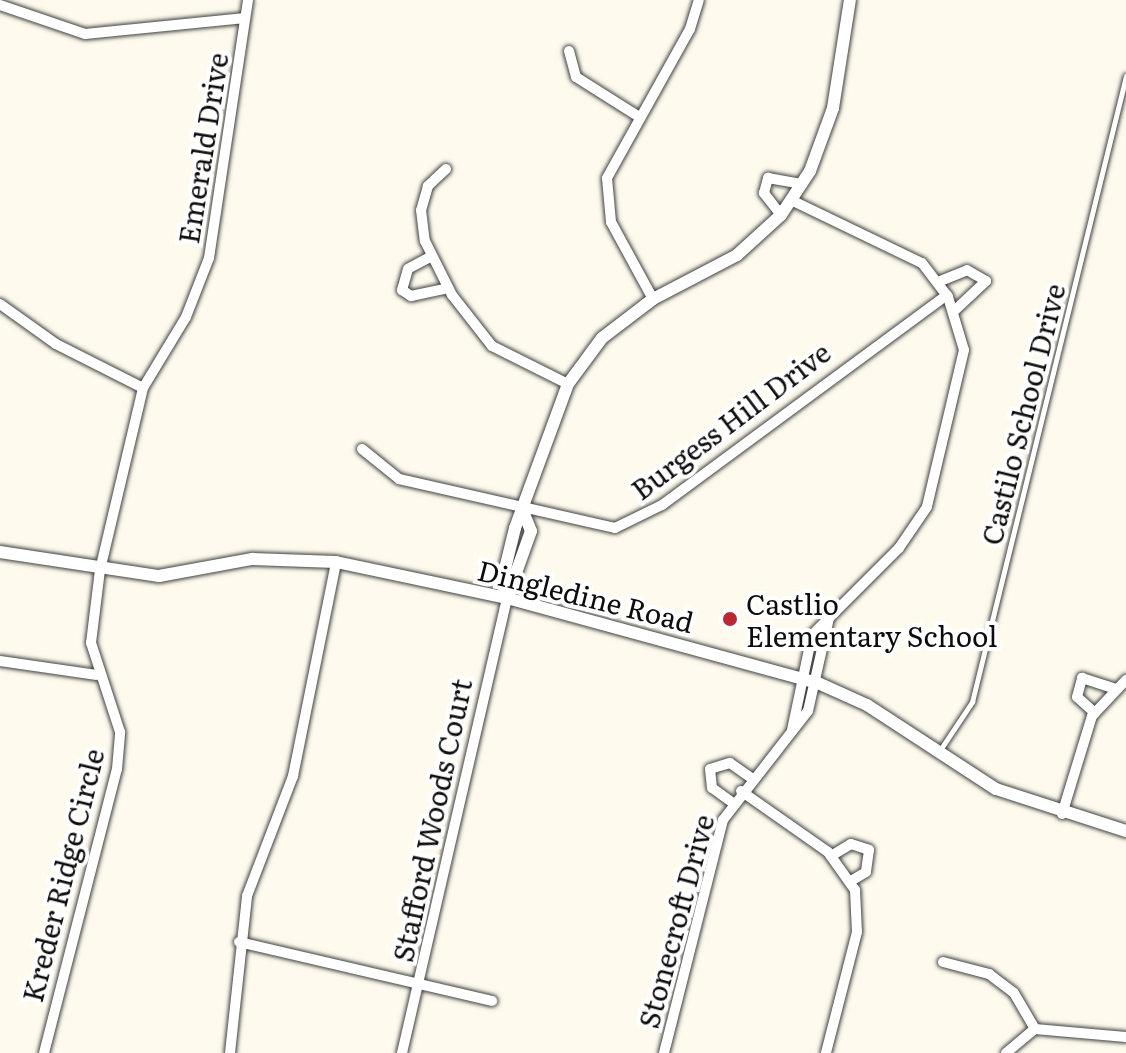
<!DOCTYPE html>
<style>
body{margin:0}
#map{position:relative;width:1126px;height:1053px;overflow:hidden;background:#fefbee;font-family:Literata,serif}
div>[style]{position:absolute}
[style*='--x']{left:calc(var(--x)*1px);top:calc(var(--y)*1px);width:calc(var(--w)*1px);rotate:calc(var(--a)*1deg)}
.roads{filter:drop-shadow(0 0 2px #404040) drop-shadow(0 0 2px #404040)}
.service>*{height:5px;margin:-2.5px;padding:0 2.5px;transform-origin:2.5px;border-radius:2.5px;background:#fff}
.minor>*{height:10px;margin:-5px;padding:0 5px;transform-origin:5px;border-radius:5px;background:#fff}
.tertiary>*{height:12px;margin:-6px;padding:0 6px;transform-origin:6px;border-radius:6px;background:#fff}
.dots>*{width:22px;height:22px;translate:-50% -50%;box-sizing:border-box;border:4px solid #fff;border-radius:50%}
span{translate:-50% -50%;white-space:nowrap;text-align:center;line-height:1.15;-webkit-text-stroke:8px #fff;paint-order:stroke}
.street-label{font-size:28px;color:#0d0d0d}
.poi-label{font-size:28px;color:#0d0d0d}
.left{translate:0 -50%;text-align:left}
</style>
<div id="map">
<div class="roads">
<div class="service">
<div style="--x:940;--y:750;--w:58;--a:-56.3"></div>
<div style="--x:972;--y:702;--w:645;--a:-76.18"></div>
</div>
<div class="minor">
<div style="--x:0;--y:5;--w:90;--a:18.8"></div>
<div style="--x:85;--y:34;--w:161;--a:-5.7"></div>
<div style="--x:569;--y:51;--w:27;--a:75"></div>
<div style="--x:576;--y:77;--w:73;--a:32.2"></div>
<div style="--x:446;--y:169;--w:25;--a:137"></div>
<div style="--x:428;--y:186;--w:25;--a:106"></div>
<div style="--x:421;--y:210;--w:31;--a:83"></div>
<div style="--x:425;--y:241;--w:60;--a:63.4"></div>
<div style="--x:452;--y:295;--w:65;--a:51.9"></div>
<div style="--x:492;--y:346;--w:85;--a:26.6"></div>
<div style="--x:791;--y:200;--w:145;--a:25.7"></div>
<div style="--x:922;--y:263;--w:43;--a:52.6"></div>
<div style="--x:948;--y:297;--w:55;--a:73.2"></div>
<div style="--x:964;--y:350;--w:161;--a:103.3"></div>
<div style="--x:927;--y:507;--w:50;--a:124.3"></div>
<div style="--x:899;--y:548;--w:123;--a:135"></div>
<div style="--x:812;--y:635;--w:97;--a:101.9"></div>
<div style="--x:781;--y:215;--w:28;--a:-128"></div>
<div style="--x:764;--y:193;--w:16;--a:-75"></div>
<div style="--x:768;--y:178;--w:35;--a:10"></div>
<div style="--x:432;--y:256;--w:27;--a:152"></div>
<div style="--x:408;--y:269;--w:22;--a:106"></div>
<div style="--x:402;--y:290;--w:11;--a:34"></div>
<div style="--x:411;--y:296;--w:38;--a:-12"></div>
<div style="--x:938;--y:282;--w:31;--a:-22"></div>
<div style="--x:967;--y:270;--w:22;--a:30"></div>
<div style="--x:986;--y:281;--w:44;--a:136.8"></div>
<div style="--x:653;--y:299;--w:88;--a:-118.6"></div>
<div style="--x:611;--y:222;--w:44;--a:-95.2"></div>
<div style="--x:607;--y:178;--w:171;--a:-60.9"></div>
<div style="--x:690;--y:29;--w:30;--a:-73"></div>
<div style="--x:0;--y:304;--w:69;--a:35.5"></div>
<div style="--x:56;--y:344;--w:97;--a:26.8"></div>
<div style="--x:362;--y:449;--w:48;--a:39"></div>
<div style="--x:399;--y:479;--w:221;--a:12.8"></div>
<div style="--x:615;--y:528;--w:52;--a:-26.1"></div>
<div style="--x:662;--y:505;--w:354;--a:-36.4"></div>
<div style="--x:0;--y:661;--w:98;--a:8.2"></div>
<div style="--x:1095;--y:713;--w:24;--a:-138"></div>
<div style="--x:1077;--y:697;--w:20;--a:-75"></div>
<div style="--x:1082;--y:678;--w:36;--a:18"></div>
<div style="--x:741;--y:791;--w:106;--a:35"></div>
<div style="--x:828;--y:852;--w:47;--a:54.6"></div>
<div style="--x:855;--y:890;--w:42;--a:87.3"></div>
<div style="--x:857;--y:932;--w:125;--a:104.4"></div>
<div style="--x:733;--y:803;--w:26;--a:-144"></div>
<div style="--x:712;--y:788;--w:19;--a:-96"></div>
<div style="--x:710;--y:769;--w:21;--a:-17"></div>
<div style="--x:730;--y:763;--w:28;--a:35"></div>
<div style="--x:1062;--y:814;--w:102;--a:-73"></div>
<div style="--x:1092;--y:716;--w:50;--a:-46.6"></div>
<div style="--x:831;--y:856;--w:23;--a:-31"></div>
<div style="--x:851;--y:844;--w:19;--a:18"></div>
<div style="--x:869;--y:850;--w:22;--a:98"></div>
<div style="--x:866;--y:872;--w:17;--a:149"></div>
<div style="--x:239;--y:942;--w:260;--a:13.1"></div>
<div style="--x:943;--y:962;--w:48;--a:14.6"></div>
<div style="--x:989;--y:974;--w:31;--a:37"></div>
<div style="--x:1014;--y:993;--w:42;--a:59.7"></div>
<div style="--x:44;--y:1053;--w:293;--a:-75.6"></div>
<div style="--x:117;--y:769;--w:37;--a:-85"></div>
<div style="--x:120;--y:732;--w:94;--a:-108"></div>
<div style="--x:91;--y:643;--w:74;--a:-83"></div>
<div style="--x:100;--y:570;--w:187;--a:-76.7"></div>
<div style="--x:143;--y:388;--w:83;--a:-58.8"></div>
<div style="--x:186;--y:317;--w:63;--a:-68.7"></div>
<div style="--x:209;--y:258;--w:261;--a:-81.4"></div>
<div style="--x:230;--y:1053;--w:158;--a:-83.8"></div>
<div style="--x:247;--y:896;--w:129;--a:-69"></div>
<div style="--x:293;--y:776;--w:218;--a:-78.6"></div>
<div style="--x:402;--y:1053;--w:467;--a:-77"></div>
<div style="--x:664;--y:1053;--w:240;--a:-75.8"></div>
<div style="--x:723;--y:820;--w:138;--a:-52.1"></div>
<div style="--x:808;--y:711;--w:95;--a:-77.3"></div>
<div style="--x:1006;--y:1053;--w:38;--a:-40"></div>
<div style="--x:1035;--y:1029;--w:91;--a:5"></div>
</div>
<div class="tertiary">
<div style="--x:0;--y:552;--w:161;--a:8.6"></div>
<div style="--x:159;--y:576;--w:95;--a:-10.4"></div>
<div style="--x:252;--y:559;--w:84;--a:2"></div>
<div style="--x:336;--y:562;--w:175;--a:11.9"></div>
<div style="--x:507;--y:598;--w:322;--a:15.3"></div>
<div style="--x:818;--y:683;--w:54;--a:24.2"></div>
<div style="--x:867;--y:705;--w:154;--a:33.1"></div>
<div style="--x:996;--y:789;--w:137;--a:17.9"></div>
<div style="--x:507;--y:598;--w:18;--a:-106"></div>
<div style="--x:502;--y:581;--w:55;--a:-76.2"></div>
<div style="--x:515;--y:528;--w:153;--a:-69.8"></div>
<div style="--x:568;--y:384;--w:57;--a:-53.5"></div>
<div style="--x:602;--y:338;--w:64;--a:-37.4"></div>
<div style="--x:653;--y:299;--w:95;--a:-27.6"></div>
<div style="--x:737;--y:255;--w:59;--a:-42.3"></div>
<div style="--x:781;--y:215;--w:53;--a:-56.6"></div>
<div style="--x:810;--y:171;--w:67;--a:-69.9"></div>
<div style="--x:833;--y:108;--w:109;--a:-81.1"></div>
<div style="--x:507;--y:598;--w:71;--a:-70.3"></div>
<div style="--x:531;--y:531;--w:16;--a:-112"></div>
</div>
</div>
<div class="dots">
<div style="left:730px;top:619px;background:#b92934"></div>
</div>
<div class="street-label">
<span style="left:202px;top:148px;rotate:-81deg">Emerald Drive</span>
<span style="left:1022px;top:414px;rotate:-76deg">Castilo School Drive</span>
<span style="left:730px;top:420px;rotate:-37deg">Burgess Hill Drive</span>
<span style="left:586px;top:595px;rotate:14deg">Dingledine Road</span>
<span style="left:431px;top:820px;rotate:-78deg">Stafford Woods Court</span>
<span style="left:62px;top:875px;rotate:-76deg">Kreder Ridge Circle</span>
<span style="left:675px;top:921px;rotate:-75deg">Stonecroft Drive</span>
</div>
<div class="poi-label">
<span class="left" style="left:746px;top:619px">Castlio<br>Elementary School</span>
</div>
</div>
